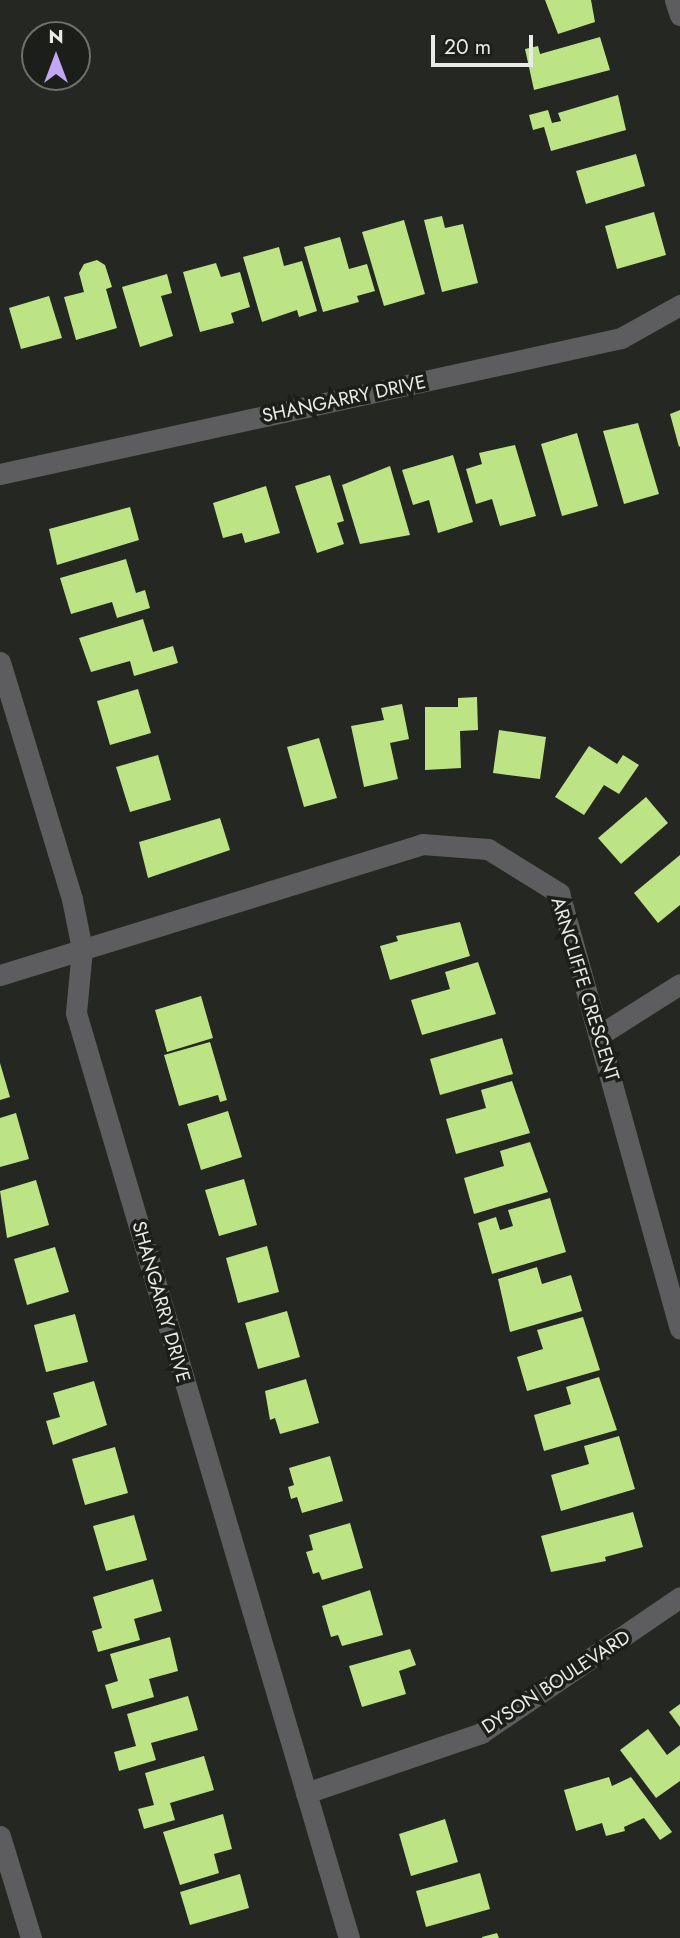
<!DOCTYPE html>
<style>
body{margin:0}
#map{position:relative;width:680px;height:1938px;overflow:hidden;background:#252722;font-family:Jost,sans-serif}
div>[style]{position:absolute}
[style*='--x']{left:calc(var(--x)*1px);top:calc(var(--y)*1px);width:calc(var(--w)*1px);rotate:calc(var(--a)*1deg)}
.building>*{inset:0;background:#bce485}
.minor>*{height:21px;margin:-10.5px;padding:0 10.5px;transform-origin:10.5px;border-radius:10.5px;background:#5d5d5f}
span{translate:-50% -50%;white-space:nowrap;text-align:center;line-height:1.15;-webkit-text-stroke:7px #1c1e19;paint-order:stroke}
.street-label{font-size:19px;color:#eaebe8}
.north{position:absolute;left:21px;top:21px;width:70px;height:70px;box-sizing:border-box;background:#1c1e19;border:2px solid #6e706c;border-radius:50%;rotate:0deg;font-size:19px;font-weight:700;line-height:28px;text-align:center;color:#eaebe8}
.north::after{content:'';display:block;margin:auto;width:24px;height:32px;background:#c2a8f3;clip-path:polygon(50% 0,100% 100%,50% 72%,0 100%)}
.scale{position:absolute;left:431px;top:35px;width:102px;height:32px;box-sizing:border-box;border:4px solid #eaebe8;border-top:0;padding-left:9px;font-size:21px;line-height:24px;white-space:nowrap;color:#eaebe8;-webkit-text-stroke:5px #1c1e19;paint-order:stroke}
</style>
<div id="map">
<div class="building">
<div style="clip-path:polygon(545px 0,591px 0,595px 22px,558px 34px)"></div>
<div style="clip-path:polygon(600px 37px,610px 70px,534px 90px,525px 49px,538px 46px,540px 54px)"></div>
<div style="clip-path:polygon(618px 95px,626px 130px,551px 151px,544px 127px,533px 130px,529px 115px,548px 110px,552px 123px,561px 121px,558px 113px)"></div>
<div style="clip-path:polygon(636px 154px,645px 186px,586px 204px,576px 171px)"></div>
<div style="clip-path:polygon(654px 212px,666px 255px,617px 269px,605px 226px)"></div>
<div style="clip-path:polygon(442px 216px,445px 228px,463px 224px,478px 283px,442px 292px,424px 220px)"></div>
<div style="clip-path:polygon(404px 220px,425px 294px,384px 306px,362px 232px)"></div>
<div style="clip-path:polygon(340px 237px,349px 269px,367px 264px,375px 291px,357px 296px,359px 302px,323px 312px,304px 247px)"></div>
<div style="clip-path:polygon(279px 247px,284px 266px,302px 261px,317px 311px,299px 317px,297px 310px,262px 322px,243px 257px)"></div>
<div style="clip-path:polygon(97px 260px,105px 265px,112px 287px,106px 289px,117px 328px,76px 340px,64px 297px,84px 292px,79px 273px,84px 264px)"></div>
<div style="clip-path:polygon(216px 263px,221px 277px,240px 272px,250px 307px,231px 313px,234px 323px,200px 332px,183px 272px)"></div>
<div style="clip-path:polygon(167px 274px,172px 293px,161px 296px,173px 336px,140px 347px,122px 287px)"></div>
<div style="clip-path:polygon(49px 296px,62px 338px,21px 349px,9px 308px)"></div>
<div style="clip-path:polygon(680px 410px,680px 446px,679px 447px,670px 414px)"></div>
<div style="clip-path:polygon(638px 423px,659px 494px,624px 504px,603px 431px)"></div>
<div style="clip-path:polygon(577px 433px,598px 506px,562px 516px,541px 444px)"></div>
<div style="clip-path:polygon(515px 445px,536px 516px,500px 526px,492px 499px,476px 504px,466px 469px,482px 464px,479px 453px)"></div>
<div style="clip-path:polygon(453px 455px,473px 522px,438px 533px,429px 500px,413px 505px,402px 470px)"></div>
<div style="clip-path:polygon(390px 466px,410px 535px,360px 544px,342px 485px)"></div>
<div style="clip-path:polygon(330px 475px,344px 521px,337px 523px,344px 544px,317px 553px,295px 486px)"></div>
<div style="clip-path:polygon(266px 486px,280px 533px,245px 543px,242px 533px,223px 538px,213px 503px)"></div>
<div style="clip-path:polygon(130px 507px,139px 540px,57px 565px,49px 529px)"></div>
<div style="clip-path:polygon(126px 559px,136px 593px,145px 590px,150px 608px,117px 618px,112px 602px,71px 614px,60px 578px)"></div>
<div style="clip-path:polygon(143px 619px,153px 652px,173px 646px,178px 663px,134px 676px,130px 661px,91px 672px,79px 638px)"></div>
<div style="clip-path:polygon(138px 689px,151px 733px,110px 745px,97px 701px)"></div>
<div style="clip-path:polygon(477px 697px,478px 730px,460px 731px,461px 768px,425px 770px,425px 707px,458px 707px,458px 698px)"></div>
<div style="clip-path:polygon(402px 704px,409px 739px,390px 743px,398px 779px,364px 787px,351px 726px,384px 720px,381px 708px)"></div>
<div style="clip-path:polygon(499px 730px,546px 737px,540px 779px,493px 773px)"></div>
<div style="clip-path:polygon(319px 738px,337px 798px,304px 807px,287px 747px)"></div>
<div style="clip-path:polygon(589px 746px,617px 764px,623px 755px,639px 765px,619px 794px,604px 785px,584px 815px,555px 797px)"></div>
<div style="clip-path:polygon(158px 755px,171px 800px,130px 812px,116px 767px)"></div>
<div style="clip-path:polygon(646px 797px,668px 823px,621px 864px,598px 838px)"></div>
<div style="clip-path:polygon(220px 818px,230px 850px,148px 878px,139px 842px)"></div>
<div style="clip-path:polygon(680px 855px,680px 905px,658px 923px,634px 893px)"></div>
<div style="clip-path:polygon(460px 922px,470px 956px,390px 980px,380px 946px,398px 941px,396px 936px)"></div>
<div style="clip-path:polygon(478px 962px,496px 1014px,422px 1035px,411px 1000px,450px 989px,445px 972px)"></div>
<div style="clip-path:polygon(201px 996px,213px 1038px,167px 1052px,155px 1010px)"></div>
<div style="clip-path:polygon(502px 1038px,513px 1074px,440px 1095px,430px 1059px)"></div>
<div style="clip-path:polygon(210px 1042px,227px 1100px,220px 1102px,218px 1095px,179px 1106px,164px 1055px)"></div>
<div style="clip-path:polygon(0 1063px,10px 1097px,0 1100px)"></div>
<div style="clip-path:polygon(512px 1081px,530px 1133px,456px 1154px,446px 1119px,486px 1108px,481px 1090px)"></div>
<div style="clip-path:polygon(228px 1111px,242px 1157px,201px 1170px,187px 1124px)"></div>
<div style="clip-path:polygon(16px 1113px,29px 1159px,0 1167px,0 1118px)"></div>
<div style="clip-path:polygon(530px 1142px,548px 1192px,474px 1214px,464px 1178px,504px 1166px,500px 1151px)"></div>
<div style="clip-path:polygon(244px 1179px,257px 1225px,219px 1236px,205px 1190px)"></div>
<div style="clip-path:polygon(36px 1180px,49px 1225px,7px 1238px,0 1191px)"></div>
<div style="clip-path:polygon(550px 1198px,566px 1252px,492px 1274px,478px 1223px,496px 1217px,500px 1230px,513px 1226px,508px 1210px)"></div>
<div style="clip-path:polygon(267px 1246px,279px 1292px,238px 1303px,226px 1258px)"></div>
<div style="clip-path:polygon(55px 1247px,69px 1292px,27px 1305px,14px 1259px)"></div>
<div style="clip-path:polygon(537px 1267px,542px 1284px,571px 1275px,582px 1311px,510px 1332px,498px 1279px)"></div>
<div style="clip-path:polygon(287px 1311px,300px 1357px,258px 1369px,245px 1323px)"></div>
<div style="clip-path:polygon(75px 1314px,88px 1362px,46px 1372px,34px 1325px)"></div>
<div style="clip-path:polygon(583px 1317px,600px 1370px,527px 1391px,517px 1357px,543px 1349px,537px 1330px)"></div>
<div style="clip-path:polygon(599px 1377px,617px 1430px,544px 1451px,534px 1415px,571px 1404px,566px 1387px)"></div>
<div style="clip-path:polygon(306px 1379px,319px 1423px,280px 1434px,275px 1418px,270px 1420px,265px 1391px)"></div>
<div style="clip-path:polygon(94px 1381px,107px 1425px,53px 1445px,46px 1421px,60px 1417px,53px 1393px)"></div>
<div style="clip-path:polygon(619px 1436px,635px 1489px,561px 1511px,551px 1475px,589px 1464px,584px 1446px)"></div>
<div style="clip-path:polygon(115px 1447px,128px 1493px,85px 1505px,72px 1459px)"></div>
<div style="clip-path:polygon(330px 1456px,343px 1501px,302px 1513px,297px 1497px,291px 1499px,288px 1487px,294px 1485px,289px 1468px)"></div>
<div style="clip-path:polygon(633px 1512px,643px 1547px,605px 1557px,606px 1561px,551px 1572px,541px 1536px)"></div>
<div style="clip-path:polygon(134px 1515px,147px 1560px,106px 1571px,93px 1526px)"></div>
<div style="clip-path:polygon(350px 1523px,363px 1568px,322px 1580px,319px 1572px,313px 1574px,306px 1552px,313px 1550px,309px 1535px)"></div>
<div style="clip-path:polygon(153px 1579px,162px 1611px,134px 1619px,140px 1640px,98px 1652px,92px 1631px,102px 1628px,93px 1597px)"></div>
<div style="clip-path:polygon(370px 1590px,383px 1635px,342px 1646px,338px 1635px,331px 1637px,322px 1606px)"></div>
<div style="clip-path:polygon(170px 1637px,178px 1671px,149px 1679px,154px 1697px,112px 1709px,105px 1685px,118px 1681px,110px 1654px)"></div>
<div style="clip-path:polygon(410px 1649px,416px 1665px,399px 1671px,406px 1694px,362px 1707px,349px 1666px)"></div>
<div style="clip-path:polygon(188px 1696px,198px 1730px,151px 1743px,156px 1760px,119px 1771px,114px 1752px,136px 1746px,127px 1714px)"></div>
<div style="clip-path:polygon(680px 1704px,680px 1727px,669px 1712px)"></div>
<div style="clip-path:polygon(648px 1729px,667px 1755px,680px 1745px,680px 1781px,656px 1798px,620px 1750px)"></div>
<div style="clip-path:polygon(204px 1756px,214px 1790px,170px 1803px,175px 1820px,144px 1829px,138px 1809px,154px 1805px,145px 1773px)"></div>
<div style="clip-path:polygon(609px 1777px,612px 1786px,631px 1777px,672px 1832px,660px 1840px,644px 1818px,624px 1827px,625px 1831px,606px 1836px,602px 1823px,576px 1831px,564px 1790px)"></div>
<div style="clip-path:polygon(223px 1814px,232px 1849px,214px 1854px,219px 1873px,180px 1885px,163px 1832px)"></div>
<div style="clip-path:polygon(445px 1819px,458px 1862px,411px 1876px,399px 1834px)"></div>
<div style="clip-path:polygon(480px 1873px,490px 1909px,426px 1927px,416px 1891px)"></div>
<div style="clip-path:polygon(240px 1874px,249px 1908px,190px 1925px,180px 1892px)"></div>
<div style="clip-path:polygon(497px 1933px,499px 1938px,482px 1938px,482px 1937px)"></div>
</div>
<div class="minor">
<div style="--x:675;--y:0;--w:16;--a:72"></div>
<div style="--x:0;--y:474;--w:636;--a:-12.35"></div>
<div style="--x:621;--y:338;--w:68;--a:-29.2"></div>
<div style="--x:0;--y:662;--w:248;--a:73.1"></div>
<div style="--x:72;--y:899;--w:51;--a:78.7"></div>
<div style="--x:82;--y:949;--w:64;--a:95.4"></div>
<div style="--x:76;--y:1013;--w:964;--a:73.56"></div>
<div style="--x:0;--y:975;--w:442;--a:-17.2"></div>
<div style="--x:422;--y:844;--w:66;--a:4.3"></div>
<div style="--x:488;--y:849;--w:84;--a:31.8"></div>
<div style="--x:559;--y:893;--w:452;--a:74.5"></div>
<div style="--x:601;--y:1034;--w:93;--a:-32.3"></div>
<div style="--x:306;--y:1793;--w:185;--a:-18.9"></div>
<div style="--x:481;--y:1733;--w:241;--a:-34.3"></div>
<div style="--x:0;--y:1836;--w:107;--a:73.1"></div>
</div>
<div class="street-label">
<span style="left:344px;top:399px;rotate:-12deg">SHANGARRY DRIVE</span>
<span style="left:585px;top:989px;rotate:73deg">ARNCLIFFE CRESCENT</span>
<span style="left:161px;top:1302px;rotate:74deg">SHANGARRY DRIVE</span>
<span style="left:556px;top:1682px;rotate:-33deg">DYSON BOULEVARD</span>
</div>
<div class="north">N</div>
<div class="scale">20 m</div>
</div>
